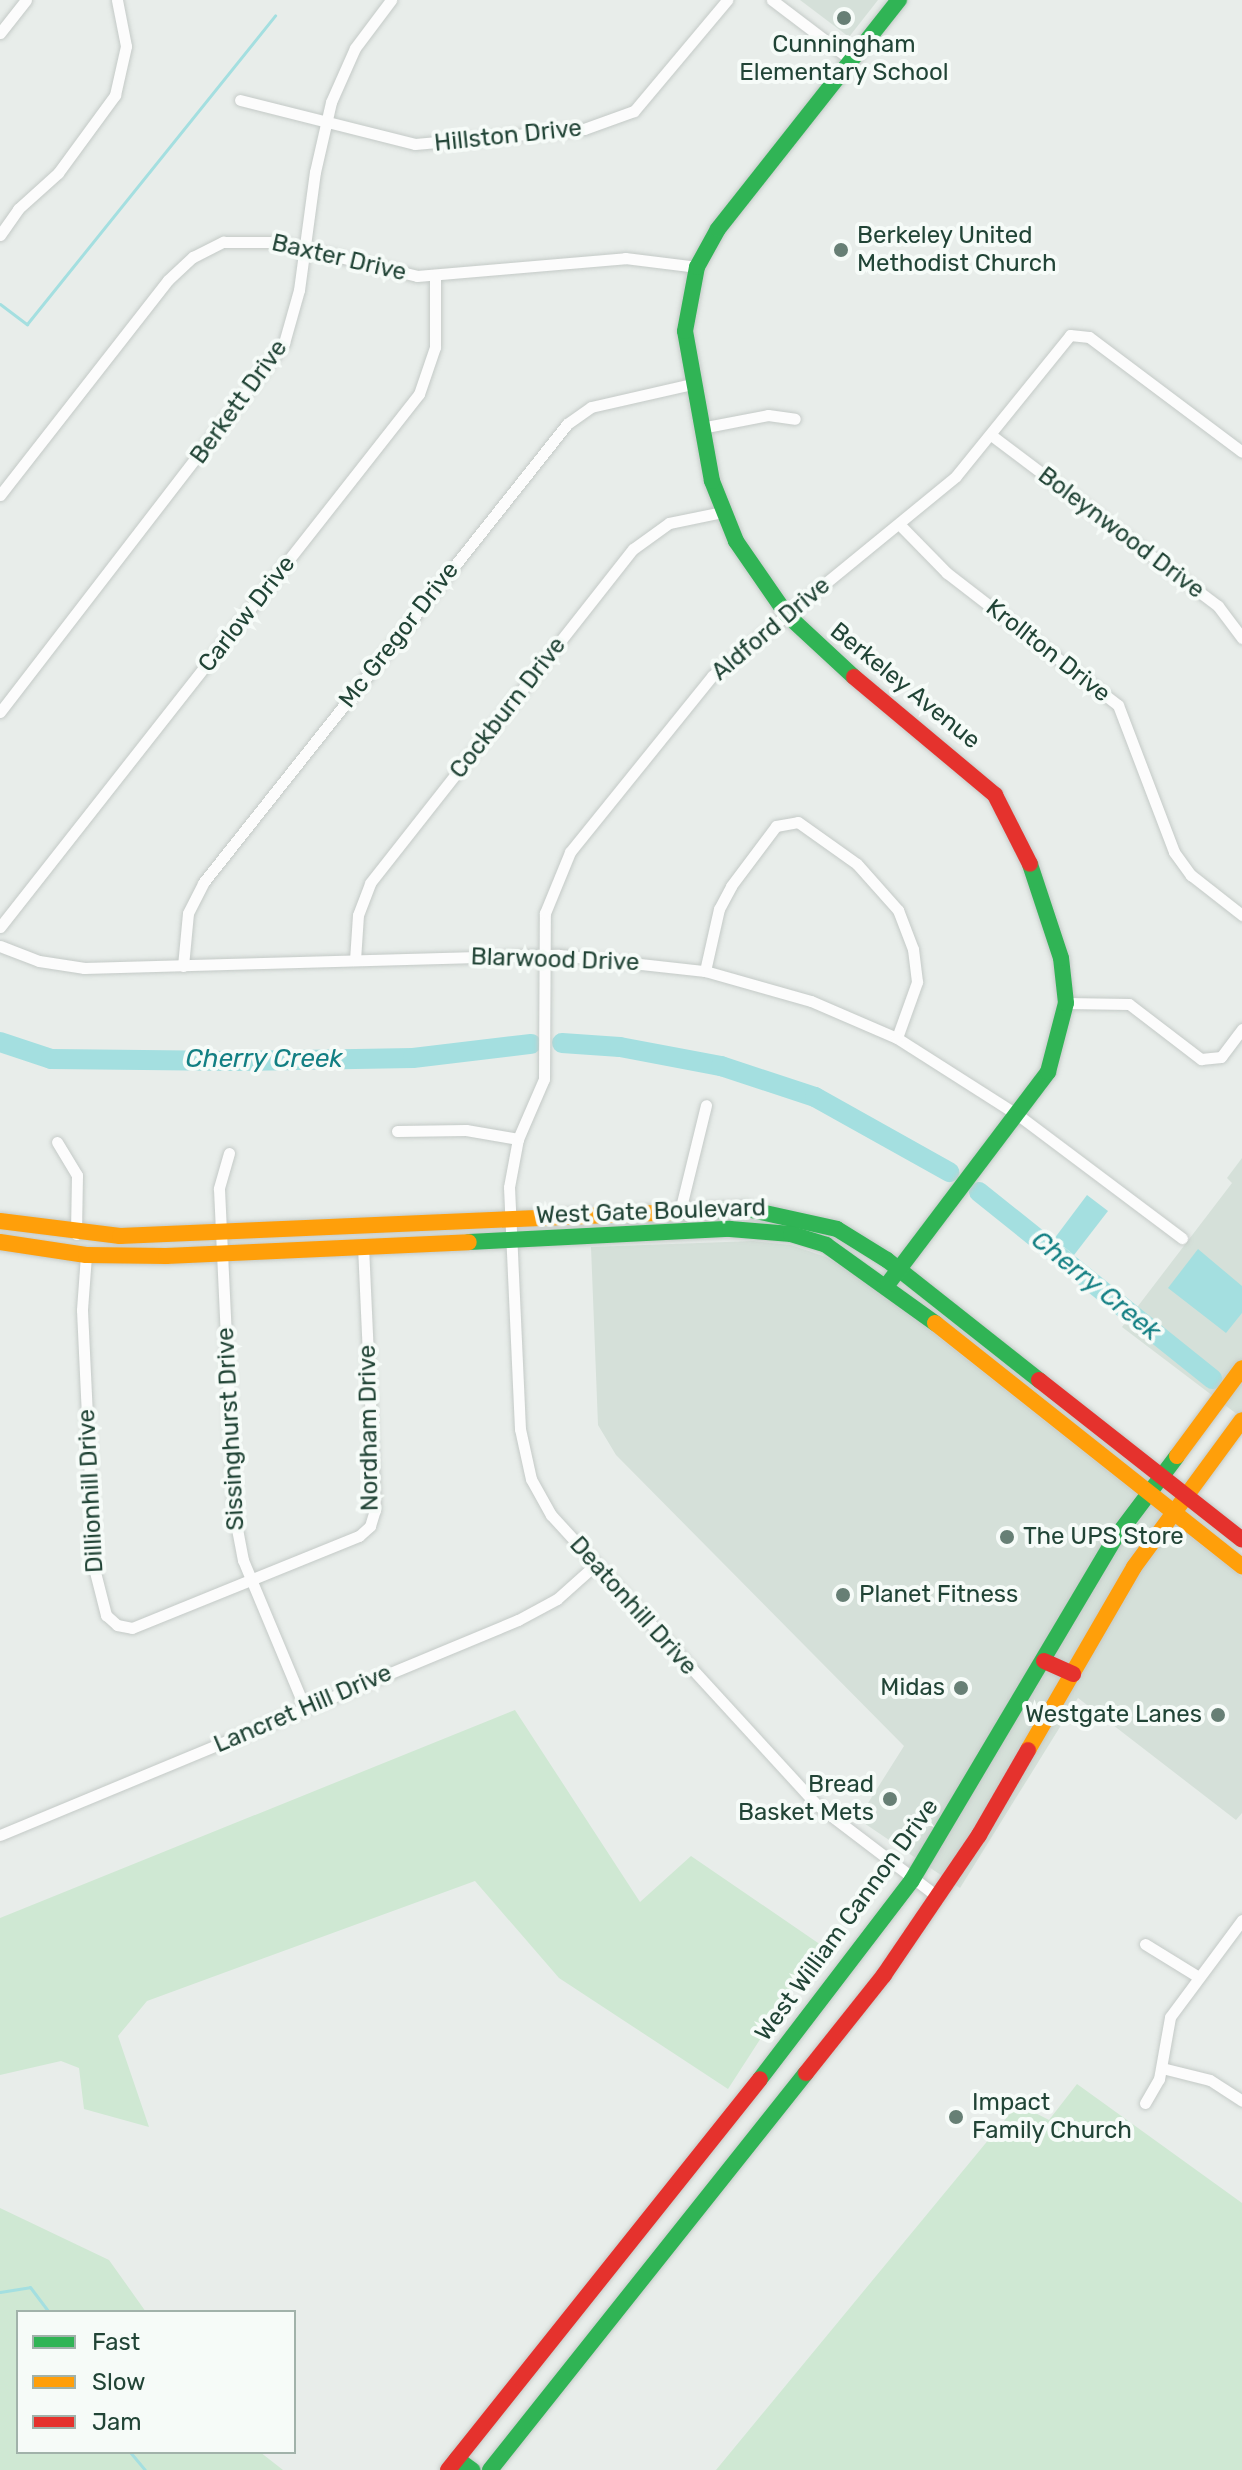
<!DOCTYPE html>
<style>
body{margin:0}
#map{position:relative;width:1242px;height:2470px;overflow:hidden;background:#e8edea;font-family:Rubik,sans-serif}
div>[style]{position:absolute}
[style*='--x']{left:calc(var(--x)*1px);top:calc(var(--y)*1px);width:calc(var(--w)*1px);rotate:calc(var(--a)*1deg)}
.built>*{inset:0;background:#d5e0d9}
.green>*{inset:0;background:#cfe8d3}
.water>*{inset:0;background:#a4dfe0}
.stream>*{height:3px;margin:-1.5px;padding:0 1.5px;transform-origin:1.5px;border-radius:1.5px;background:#a4dfe0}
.river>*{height:20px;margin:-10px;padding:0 10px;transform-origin:10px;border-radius:10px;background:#a4dfe0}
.roads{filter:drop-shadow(0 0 2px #c4cac7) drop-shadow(0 0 2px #c4cac7)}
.street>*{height:11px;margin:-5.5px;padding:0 5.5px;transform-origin:5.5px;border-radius:5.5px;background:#fcfcfc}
.fast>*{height:16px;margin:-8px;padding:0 8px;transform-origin:8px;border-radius:8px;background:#30b455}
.slow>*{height:16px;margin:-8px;padding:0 8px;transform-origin:8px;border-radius:8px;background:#ff9f0a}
.jam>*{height:16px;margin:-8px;padding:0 8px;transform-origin:8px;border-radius:8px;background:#e5322d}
.dots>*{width:22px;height:22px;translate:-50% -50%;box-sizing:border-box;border:4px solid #f6fbf8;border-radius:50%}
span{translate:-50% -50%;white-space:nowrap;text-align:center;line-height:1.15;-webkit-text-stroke:8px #f6fbf8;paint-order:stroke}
.poi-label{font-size:24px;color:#214436}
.left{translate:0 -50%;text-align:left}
.right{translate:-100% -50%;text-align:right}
.street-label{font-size:24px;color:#214436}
.water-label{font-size:26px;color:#127f83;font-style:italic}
.legend{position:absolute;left:16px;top:2310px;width:280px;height:144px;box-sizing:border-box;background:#f6fbf8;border:2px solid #a1b2aa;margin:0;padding:10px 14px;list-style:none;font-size:24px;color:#214436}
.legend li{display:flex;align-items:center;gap:16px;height:40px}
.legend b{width:40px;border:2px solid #a1b2aa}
</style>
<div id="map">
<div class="built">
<div style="clip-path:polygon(800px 0,878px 0,849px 37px)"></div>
<div style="clip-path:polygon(1242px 1158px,1242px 1418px,1122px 1327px,1232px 1183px,1227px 1178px)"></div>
<div style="clip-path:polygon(753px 1241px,791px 1245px,826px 1257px,869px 1282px,1242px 1577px,1242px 1813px,1236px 1820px,1078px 1698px,960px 1888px,858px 1819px,904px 1746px,616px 1455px,598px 1425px,591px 1247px)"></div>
</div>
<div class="green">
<div style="clip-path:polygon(515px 1710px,640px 1902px,691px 1856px,821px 1945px,728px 2089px,559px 1978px,475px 1881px,147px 2001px,118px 2036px,149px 2127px,84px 2109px,79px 2068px,61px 2061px,0 2075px,0 1918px)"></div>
<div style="clip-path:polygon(1077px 2084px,1242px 2203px,1242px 2470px,716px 2470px,1018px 2104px,1049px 2120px)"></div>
<div style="clip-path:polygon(0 2208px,109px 2260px,146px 2312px,18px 2312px,18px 2452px,260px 2452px,283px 2470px,0 2470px)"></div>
</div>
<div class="water">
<div style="clip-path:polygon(1087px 1195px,1108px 1211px,1074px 1255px,1054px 1239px)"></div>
<div style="clip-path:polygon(1198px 1249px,1242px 1286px,1242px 1313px,1226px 1333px,1168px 1288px)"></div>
</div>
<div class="stream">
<div style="--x:0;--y:304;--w:34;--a:37"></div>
<div style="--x:27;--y:324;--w:396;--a:-51.2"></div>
<div style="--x:0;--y:2292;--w:30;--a:-9"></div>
<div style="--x:30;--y:2287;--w:31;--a:53"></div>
<div style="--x:130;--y:2452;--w:23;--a:50"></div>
</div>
<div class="river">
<div style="--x:0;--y:1042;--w:54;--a:18.4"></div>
<div style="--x:51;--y:1059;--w:185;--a:0.6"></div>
<div style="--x:236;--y:1061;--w:177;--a:-1"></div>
<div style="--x:413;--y:1058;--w:119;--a:-6.8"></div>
<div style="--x:562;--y:1043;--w:58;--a:3.9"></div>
<div style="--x:620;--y:1047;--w:103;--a:10.7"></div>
<div style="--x:721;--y:1066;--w:99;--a:18.3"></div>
<div style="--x:815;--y:1097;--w:154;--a:29.2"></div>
<div style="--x:979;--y:1192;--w:299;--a:38.7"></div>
</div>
<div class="roads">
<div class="street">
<div style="--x:772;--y:0;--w:99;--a:37.2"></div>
<div style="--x:0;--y:33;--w:42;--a:-51.8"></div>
<div style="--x:240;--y:100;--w:180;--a:14.1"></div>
<div style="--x:415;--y:144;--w:170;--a:-5.1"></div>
<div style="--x:584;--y:129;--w:53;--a:-19.8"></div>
<div style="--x:634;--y:111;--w:145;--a:-50"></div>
<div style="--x:0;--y:235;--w:32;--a:-55"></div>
<div style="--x:18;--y:209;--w:54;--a:-42"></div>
<div style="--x:58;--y:173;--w:97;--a:-53.8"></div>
<div style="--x:115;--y:95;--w:50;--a:-77.3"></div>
<div style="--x:126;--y:46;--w:47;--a:-101.1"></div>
<div style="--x:701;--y:428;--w:68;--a:-11"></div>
<div style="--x:768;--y:415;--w:27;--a:8"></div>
<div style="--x:991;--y:435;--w:284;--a:37"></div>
<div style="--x:1218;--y:606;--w:40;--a:53"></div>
<div style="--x:0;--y:495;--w:273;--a:-52"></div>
<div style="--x:168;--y:280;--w:34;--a:-43"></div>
<div style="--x:193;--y:257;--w:34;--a:-27"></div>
<div style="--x:223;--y:242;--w:55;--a:0"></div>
<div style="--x:278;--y:242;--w:143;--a:13.7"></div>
<div style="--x:417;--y:276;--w:209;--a:-4.9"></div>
<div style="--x:625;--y:258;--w:73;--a:7.1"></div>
<div style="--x:900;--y:525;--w:67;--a:45.6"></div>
<div style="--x:947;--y:573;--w:216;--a:37.7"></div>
<div style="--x:1118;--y:705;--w:157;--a:69.1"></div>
<div style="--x:1174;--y:852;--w:29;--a:54"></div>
<div style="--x:1191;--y:875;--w:65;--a:38.1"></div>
<div style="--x:0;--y:712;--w:466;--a:-52.4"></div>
<div style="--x:284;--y:343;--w:55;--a:-74.2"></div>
<div style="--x:299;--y:290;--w:119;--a:-82.3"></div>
<div style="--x:315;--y:172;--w:72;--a:-77.1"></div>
<div style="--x:331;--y:102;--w:59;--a:-66"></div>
<div style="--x:355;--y:48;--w:60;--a:-53.1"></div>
<div style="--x:0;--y:927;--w:678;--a:-51.83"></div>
<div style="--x:419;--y:394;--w:50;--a:-71.2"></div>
<div style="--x:435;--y:347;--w:70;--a:-90"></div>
<div style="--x:0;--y:946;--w:42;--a:21"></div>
<div style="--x:39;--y:961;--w:46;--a:8.8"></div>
<div style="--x:84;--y:968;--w:475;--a:-1.6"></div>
<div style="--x:559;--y:955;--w:147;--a:6.3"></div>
<div style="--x:705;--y:971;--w:110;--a:15.8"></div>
<div style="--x:811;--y:1001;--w:94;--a:23.3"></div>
<div style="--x:897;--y:1038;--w:143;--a:32.5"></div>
<div style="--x:1018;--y:1115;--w:205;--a:36.9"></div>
<div style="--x:355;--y:960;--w:45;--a:-86.2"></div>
<div style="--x:358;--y:915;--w:34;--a:-69"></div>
<div style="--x:370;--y:883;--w:425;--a:-51.8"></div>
<div style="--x:633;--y:549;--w:44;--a:-35.8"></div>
<div style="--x:669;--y:523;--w:54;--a:-11.7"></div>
<div style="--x:183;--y:966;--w:53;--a:-84.6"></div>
<div style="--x:188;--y:913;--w:34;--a:-63"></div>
<div style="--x:203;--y:883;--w:586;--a:-51.58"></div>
<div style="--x:567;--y:424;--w:29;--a:-35"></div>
<div style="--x:591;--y:407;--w:104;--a:-12.8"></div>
<div style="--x:705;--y:971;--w:64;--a:-77.3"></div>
<div style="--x:719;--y:909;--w:26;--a:-62"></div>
<div style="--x:731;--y:886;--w:75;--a:-53.1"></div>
<div style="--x:776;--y:826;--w:22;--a:-10"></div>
<div style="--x:798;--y:822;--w:72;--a:35.4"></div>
<div style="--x:857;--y:864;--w:62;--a:48.3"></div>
<div style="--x:898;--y:910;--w:42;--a:69"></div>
<div style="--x:913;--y:949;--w:33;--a:83"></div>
<div style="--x:917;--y:982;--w:59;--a:109.7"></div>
<div style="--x:1066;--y:1003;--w:63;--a:0.9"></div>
<div style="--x:1129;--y:1004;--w:91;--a:37.4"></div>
<div style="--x:1201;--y:1059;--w:20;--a:-6"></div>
<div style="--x:1221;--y:1057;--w:35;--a:-53"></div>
<div style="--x:397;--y:1131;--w:69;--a:-0.8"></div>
<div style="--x:466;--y:1130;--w:53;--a:9.8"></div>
<div style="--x:57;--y:1142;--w:39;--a:59"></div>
<div style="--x:77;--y:1175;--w:59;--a:91"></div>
<div style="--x:229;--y:1153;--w:37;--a:106"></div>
<div style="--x:219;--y:1189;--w:324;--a:87.3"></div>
<div style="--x:234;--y:1513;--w:48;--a:79.2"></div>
<div style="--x:243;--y:1560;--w:160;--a:67.3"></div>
<div style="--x:680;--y:1211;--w:109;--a:-76.2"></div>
<div style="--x:86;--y:1255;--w:55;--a:94.2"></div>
<div style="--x:82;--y:1310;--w:258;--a:87.3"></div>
<div style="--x:94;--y:1568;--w:49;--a:75.7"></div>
<div style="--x:106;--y:1615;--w:15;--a:42"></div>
<div style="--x:117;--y:1625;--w:15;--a:11"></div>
<div style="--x:132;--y:1628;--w:245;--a:-22.1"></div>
<div style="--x:359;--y:1536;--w:15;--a:-42"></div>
<div style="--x:370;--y:1526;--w:17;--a:-73"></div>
<div style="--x:375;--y:1510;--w:263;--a:-92.6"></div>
<div style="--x:0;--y:1835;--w:561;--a:-22.54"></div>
<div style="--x:518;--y:1620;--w:44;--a:-28.3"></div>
<div style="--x:557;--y:1599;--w:51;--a:-41.8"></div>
<div style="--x:938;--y:1897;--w:153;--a:-142.7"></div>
<div style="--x:816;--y:1804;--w:392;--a:-132.5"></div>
<div style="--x:551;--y:1515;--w:41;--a:-119.1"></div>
<div style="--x:531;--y:1479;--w:51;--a:-102.4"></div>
<div style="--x:520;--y:1429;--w:242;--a:-92.6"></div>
<div style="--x:509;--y:1187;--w:49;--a:-79.4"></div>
<div style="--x:518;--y:1139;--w:65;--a:-66.6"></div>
<div style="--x:544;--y:1079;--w:166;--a:-89.7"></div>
<div style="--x:545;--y:913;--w:66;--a:-67.7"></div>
<div style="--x:570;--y:852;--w:226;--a:-51.1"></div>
<div style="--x:712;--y:676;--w:315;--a:-39.3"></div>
<div style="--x:956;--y:476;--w:181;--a:-51"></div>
<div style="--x:1070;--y:335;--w:19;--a:6"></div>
<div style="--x:1089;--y:337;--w:191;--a:36.9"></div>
<div style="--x:1145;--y:1944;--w:61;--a:31.6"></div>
<div style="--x:1162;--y:2068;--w:49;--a:14"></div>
<div style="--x:1210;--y:2080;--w:38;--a:33"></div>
<div style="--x:1145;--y:2103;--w:28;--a:-60"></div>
<div style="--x:1159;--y:2079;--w:63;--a:-79.9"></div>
<div style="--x:1170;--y:2017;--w:121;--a:-53.4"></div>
</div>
<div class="fast">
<div style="--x:854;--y:677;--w:91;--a:-137.2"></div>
<div style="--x:787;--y:615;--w:90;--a:-124.6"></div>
<div style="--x:736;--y:541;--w:65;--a:-111.8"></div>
<div style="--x:712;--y:481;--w:152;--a:-100.2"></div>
<div style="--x:685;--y:331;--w:65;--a:-79.4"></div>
<div style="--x:697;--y:267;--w:43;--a:-61.1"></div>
<div style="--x:718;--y:229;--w:292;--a:-51.7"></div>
<div style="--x:678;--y:1212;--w:69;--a:-2.5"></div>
<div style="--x:747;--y:1209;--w:92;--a:12.5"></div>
<div style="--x:837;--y:1229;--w:59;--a:31.8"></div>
<div style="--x:887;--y:1260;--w:194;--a:38.3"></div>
<div style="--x:469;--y:1242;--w:261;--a:-2.9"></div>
<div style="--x:730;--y:1229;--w:61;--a:4.7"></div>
<div style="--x:791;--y:1234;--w:37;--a:17"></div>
<div style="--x:826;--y:1245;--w:134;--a:35.6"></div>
<div style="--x:887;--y:1285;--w:267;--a:-52.9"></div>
<div style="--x:1048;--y:1072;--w:71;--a:-75.4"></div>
<div style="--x:1066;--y:1003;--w:45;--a:-96.3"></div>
<div style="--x:1061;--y:958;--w:99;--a:-108.3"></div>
<div style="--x:760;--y:2079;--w:250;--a:-52.6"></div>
<div style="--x:912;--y:1880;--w:394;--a:-59.3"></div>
<div style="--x:1113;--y:1541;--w:106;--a:-53"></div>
<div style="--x:457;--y:2459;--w:19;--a:36"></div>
<div style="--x:490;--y:2470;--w:507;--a:-51.48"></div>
</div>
<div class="slow">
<div style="--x:0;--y:1221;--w:121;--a:7.1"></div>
<div style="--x:120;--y:1236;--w:559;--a:-2.46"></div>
<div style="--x:0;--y:1242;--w:87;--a:8.6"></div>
<div style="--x:86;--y:1255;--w:80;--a:0.7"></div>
<div style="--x:166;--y:1256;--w:303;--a:-2.6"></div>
<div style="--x:935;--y:1323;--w:392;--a:38.4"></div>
<div style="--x:1177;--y:1456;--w:109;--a:-53.5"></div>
<div style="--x:1028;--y:1750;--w:211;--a:-59.9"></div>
<div style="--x:1134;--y:1567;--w:182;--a:-53.7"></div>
</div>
<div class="jam">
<div style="--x:854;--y:677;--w:184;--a:39.9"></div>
<div style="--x:995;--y:795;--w:77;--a:63.1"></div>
<div style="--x:1039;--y:1380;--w:258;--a:38.2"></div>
<div style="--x:1044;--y:1661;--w:32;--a:24"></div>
<div style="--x:806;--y:2073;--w:125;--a:-51.5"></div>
<div style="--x:884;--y:1975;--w:169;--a:-55.8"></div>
<div style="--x:979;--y:1835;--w:98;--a:-60"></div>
<div style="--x:448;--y:2470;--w:500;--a:-51.41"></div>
</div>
</div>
<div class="dots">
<div style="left:844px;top:18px;background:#677f75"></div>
<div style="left:841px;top:250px;background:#677f75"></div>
<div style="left:1007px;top:1537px;background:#677f75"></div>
<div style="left:843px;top:1595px;background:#677f75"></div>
<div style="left:961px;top:1688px;background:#677f75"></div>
<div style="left:1218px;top:1715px;background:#677f75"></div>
<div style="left:890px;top:1799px;background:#677f75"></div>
<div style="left:956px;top:2117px;background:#677f75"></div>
</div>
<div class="poi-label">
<span style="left:844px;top:59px">Cunningham<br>Elementary School</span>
<span class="left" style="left:857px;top:250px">Berkeley United<br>Methodist Church</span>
<span class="left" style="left:1023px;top:1537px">The UPS Store</span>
<span class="left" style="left:859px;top:1595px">Planet Fitness</span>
<span class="right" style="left:945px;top:1688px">Midas</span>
<span class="right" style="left:1202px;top:1715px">Westgate Lanes</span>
<span class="right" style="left:874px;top:1799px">Bread<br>Basket Mets</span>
<span class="left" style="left:972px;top:2117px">Impact<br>Family Church</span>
</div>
<div class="street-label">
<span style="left:508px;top:136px;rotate:-6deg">Hillston Drive</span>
<span style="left:339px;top:258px;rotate:13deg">Baxter Drive</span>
<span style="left:239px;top:402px;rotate:-54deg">Berkett Drive</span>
<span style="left:1121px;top:533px;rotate:37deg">Boleynwood Drive</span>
<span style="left:247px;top:614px;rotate:-52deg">Carlow Drive</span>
<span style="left:771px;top:629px;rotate:-40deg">Aldford Drive</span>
<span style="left:399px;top:635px;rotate:-52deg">Mc Gregor Drive</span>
<span style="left:1048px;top:651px;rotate:38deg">Krollton Drive</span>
<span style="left:905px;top:686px;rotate:39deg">Berkeley Avenue</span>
<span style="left:508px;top:708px;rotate:-52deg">Cockburn Drive</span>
<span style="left:555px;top:960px;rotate:2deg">Blarwood Drive</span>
<span style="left:651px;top:1212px;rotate:-2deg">West Gate Boulevard</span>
<span style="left:369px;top:1428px;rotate:-91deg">Nordham Drive</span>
<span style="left:231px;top:1429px;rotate:-93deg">Sissinghurst Drive</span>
<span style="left:91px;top:1491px;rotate:-93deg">Dillionhill Drive</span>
<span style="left:633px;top:1606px;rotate:48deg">Deatonhill Drive</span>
<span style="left:303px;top:1709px;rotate:-23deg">Lancret Hill Drive</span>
<span style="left:847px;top:1920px;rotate:-54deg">West William Cannon Drive</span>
</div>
<div class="water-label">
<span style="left:264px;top:1059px">Cherry Creek</span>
<span style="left:1096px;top:1286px;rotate:39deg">Cherry Creek</span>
</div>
<ul class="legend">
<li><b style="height:10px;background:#30b455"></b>Fast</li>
<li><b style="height:10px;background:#ff9f0a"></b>Slow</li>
<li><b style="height:10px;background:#e5322d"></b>Jam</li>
</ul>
</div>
